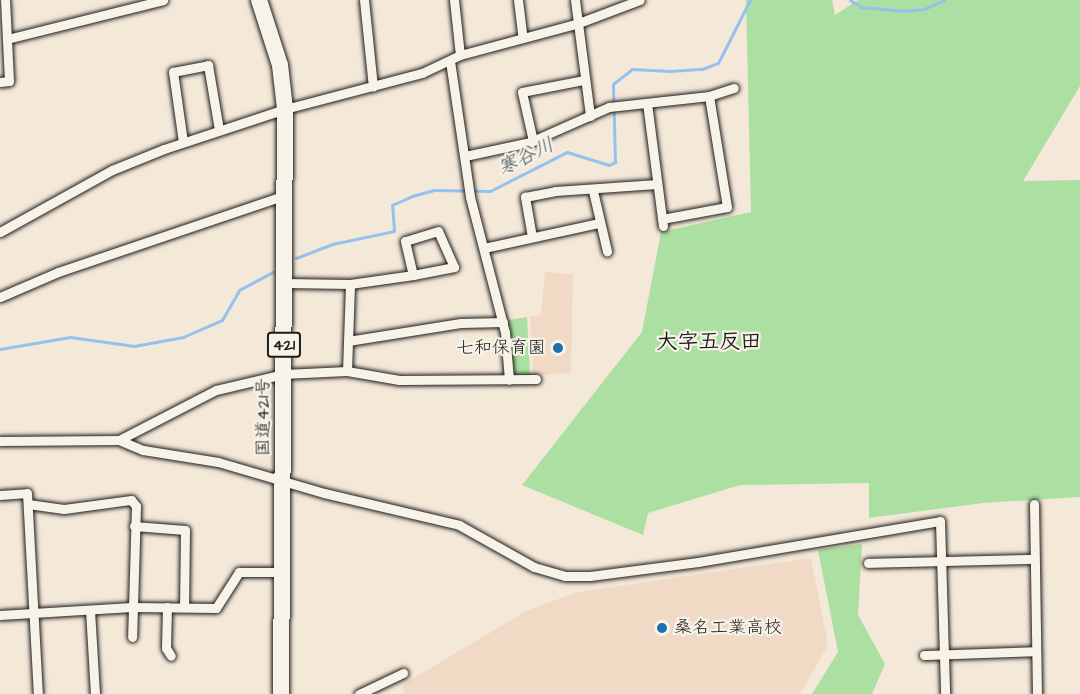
<!DOCTYPE html>
<meta charset="utf-8">
<style>
body{margin:0}
#map{position:relative;width:1080px;height:694px;overflow:hidden;background:#f4e8d8;font-family:"Architects Daughter","Klee One",sans-serif}
div>[style]{position:absolute}
[style*='--x']{left:calc(var(--x)*1px);top:calc(var(--y)*1px);width:calc(var(--w)*1px);rotate:calc(var(--a)*1deg)}
.built>*{inset:0;background:#f1dac5}
.green>*{inset:0;background:#abe0a2}
.stream>*{height:3px;margin:-1.5px;padding:0 1.5px;transform-origin:1.5px;border-radius:1.5px;background:#95c1ee}
.roads{filter:drop-shadow(0 0 2px #1c1c1c) drop-shadow(0 0 2px #1c1c1c)}
.street>*{height:9px;margin:-4.5px;padding:0 4.5px;transform-origin:4.5px;border-radius:4.5px;background:#f7f3e8}
.highway>*{height:16px;margin:-8px;padding:0 8px;transform-origin:8px;border-radius:8px;background:#f7f3e8}
.dots>*{width:16px;height:16px;translate:-50% -50%;box-sizing:border-box;border:3px solid #f7f3e8;border-radius:50%}
span{translate:-50% -50%;white-space:nowrap;text-align:center;line-height:1.15;-webkit-text-stroke:4.5px #f7f3e8;paint-order:stroke}
.shield-label span{padding:2px 4px;background:#f7f3e8;border:2px solid;border-radius:4px;-webkit-text-stroke-width:0}
.shield-label{font-size:16px;color:#1c1c1c;font-weight:700}
.poi-label{font-size:18px;color:#1c1c1c}
.right{translate:-100% -50%;text-align:right}
.left{translate:0 -50%;text-align:left}
.street-label{font-size:18px;color:#1c1c1c}
.water-label{font-size:20px;color:#465666;font-style:italic}
.quarter-label{font-size:21px;color:#1c1c1c;font-weight:700}
</style>
<div id="map">
<div class="built">
<div style="clip-path:polygon(545px 272px,573px 274px,571px 373px,533px 375px,530px 317px,541px 315px)"></div>
<div style="clip-path:polygon(811px 558px,828px 645px,800px 694px,405px 694px,402px 685px,528px 610px,578px 592px)"></div>
</div>
<div class="green">
<div style="clip-path:polygon(746px 0,832px 0,835px 15px,858px 0,1080px 0,1080px 86px,1023px 181px,1080px 180px,1080px 497px,983px 503px,869px 518px,869px 483px,740px 485px,648px 513px,643px 535px,522px 485px,642px 332px,661px 232px,751px 212px)"></div>
<div style="clip-path:polygon(527px 317px,530px 376px,511px 378px,504px 321px)"></div>
<div style="clip-path:polygon(862px 544px,858px 615px,885px 664px,872px 694px,812px 694px,838px 652px,818px 550px)"></div>
</div>
<div class="stream">
<div style="--x:850;--y:0;--w:13;--a:32"></div>
<div style="--x:861;--y:7;--w:43;--a:5.3"></div>
<div style="--x:904;--y:11;--w:20;--a:-6"></div>
<div style="--x:924;--y:9;--w:22;--a:-24"></div>
<div style="--x:296;--y:258;--w:39;--a:-21"></div>
<div style="--x:332;--y:244;--w:63;--a:-11.8"></div>
<div style="--x:394;--y:231;--w:26;--a:-94"></div>
<div style="--x:392;--y:205;--w:22;--a:-24"></div>
<div style="--x:412;--y:196;--w:23;--a:-15"></div>
<div style="--x:434;--y:190;--w:56;--a:1"></div>
<div style="--x:490;--y:191;--w:86;--a:-26.9"></div>
<div style="--x:567;--y:152;--w:44;--a:17.2"></div>
<div style="--x:609;--y:165;--w:7;--a:-27"></div>
<div style="--x:615;--y:162;--w:78;--a:-91.5"></div>
<div style="--x:613;--y:84;--w:24;--a:-38"></div>
<div style="--x:632;--y:69;--w:38;--a:3"></div>
<div style="--x:670;--y:71;--w:32;--a:-4"></div>
<div style="--x:702;--y:69;--w:17;--a:-21"></div>
<div style="--x:718;--y:63;--w:71;--a:-63.1"></div>
<div style="--x:0;--y:349;--w:71;--a:-9.7"></div>
<div style="--x:70;--y:337;--w:65;--a:8"></div>
<div style="--x:134;--y:346;--w:50;--a:-10.4"></div>
<div style="--x:183;--y:337;--w:43;--a:-23.6"></div>
<div style="--x:222;--y:320;--w:34;--a:-60"></div>
<div style="--x:239;--y:290;--w:38;--a:-28"></div>
</div>
<div class="roads">
<div class="street">
<div style="--x:364;--y:0;--w:87;--a:84.1"></div>
<div style="--x:454;--y:0;--w:55;--a:83.8"></div>
<div style="--x:518;--y:0;--w:38;--a:83"></div>
<div style="--x:575;--y:0;--w:117;--a:82.6"></div>
<div style="--x:7;--y:39;--w:161;--a:-14"></div>
<div style="--x:450;--y:61;--w:137;--a:81.6"></div>
<div style="--x:470;--y:197;--w:139;--a:75.5"></div>
<div style="--x:505;--y:332;--w:48;--a:85.2"></div>
<div style="--x:0;--y:82;--w:9;--a:-6"></div>
<div style="--x:9;--y:81;--w:81;--a:-92.8"></div>
<div style="--x:647;--y:103;--w:124;--a:82.6"></div>
<div style="--x:533;--y:141;--w:50;--a:-102.7"></div>
<div style="--x:522;--y:92;--w:62;--a:-11.1"></div>
<div style="--x:183;--y:142;--w:71;--a:-98.1"></div>
<div style="--x:173;--y:72;--w:36;--a:-11"></div>
<div style="--x:208;--y:65;--w:66;--a:80.4"></div>
<div style="--x:465;--y:156;--w:66;--a:-12.2"></div>
<div style="--x:530;--y:142;--w:86;--a:-23.9"></div>
<div style="--x:609;--y:107;--w:101;--a:-6.3"></div>
<div style="--x:709;--y:96;--w:26;--a:-18"></div>
<div style="--x:593;--y:191;--w:62;--a:76.9"></div>
<div style="--x:662;--y:219;--w:66;--a:-10.5"></div>
<div style="--x:727;--y:207;--w:112;--a:-99.2"></div>
<div style="--x:0;--y:232;--w:128;--a:-29"></div>
<div style="--x:112;--y:170;--w:56;--a:-22"></div>
<div style="--x:164;--y:149;--w:127;--a:-18.3"></div>
<div style="--x:285;--y:109;--w:142;--a:-14.7"></div>
<div style="--x:422;--y:73;--w:42;--a:-25.3"></div>
<div style="--x:460;--y:55;--w:120;--a:-15"></div>
<div style="--x:576;--y:24;--w:68;--a:-20.6"></div>
<div style="--x:532;--y:237;--w:41;--a:-99.9"></div>
<div style="--x:525;--y:197;--w:31;--a:-11"></div>
<div style="--x:555;--y:191;--w:102;--a:-3.9"></div>
<div style="--x:484;--y:248;--w:118;--a:-12.3"></div>
<div style="--x:285;--y:283;--w:65;--a:0.9"></div>
<div style="--x:350;--y:284;--w:64;--a:-8.1"></div>
<div style="--x:413;--y:275;--w:42;--a:-11"></div>
<div style="--x:454;--y:267;--w:39;--a:-114"></div>
<div style="--x:438;--y:231;--w:34;--a:163"></div>
<div style="--x:405;--y:241;--w:35;--a:77"></div>
<div style="--x:0;--y:297;--w:63;--a:-23.3"></div>
<div style="--x:58;--y:272;--w:241;--a:-18.7"></div>
<div style="--x:348;--y:341;--w:114;--a:-9.1"></div>
<div style="--x:461;--y:323;--w:42;--a:-1.4"></div>
<div style="--x:347;--y:371;--w:87;--a:-88"></div>
<div style="--x:119;--y:440;--w:109;--a:-27.3"></div>
<div style="--x:216;--y:390;--w:69;--a:-13.4"></div>
<div style="--x:283;--y:374;--w:64;--a:-2.7"></div>
<div style="--x:347;--y:371;--w:53;--a:9.8"></div>
<div style="--x:399;--y:380;--w:137;--a:-0.4"></div>
<div style="--x:0;--y:441;--w:119;--a:-0.5"></div>
<div style="--x:119;--y:440;--w:26;--a:23"></div>
<div style="--x:143;--y:450;--w:76;--a:9.1"></div>
<div style="--x:218;--y:462;--w:110;--a:16.3"></div>
<div style="--x:324;--y:493;--w:139;--a:13.3"></div>
<div style="--x:459;--y:525;--w:86;--a:29.2"></div>
<div style="--x:534;--y:567;--w:32;--a:16"></div>
<div style="--x:565;--y:576;--w:25;--a:0"></div>
<div style="--x:590;--y:576;--w:109;--a:-7.4"></div>
<div style="--x:698;--y:562;--w:245;--a:-9.6"></div>
<div style="--x:940;--y:521;--w:173;--a:88.3"></div>
<div style="--x:0;--y:495;--w:27;--a:-4"></div>
<div style="--x:27;--y:493;--w:201;--a:86.9"></div>
<div style="--x:28;--y:504;--w:36;--a:8"></div>
<div style="--x:64;--y:509;--w:68;--a:-7.7"></div>
<div style="--x:131;--y:500;--w:8;--a:50"></div>
<div style="--x:136;--y:506;--w:131;--a:91.7"></div>
<div style="--x:1034;--y:504;--w:190;--a:89.1"></div>
<div style="--x:134;--y:526;--w:51;--a:4.5"></div>
<div style="--x:185;--y:530;--w:77;--a:90.7"></div>
<div style="--x:868;--y:563;--w:165;--a:-1.4"></div>
<div style="--x:167;--y:607;--w:41;--a:91.4"></div>
<div style="--x:166;--y:648;--w:9;--a:58"></div>
<div style="--x:90;--y:610;--w:84;--a:86.6"></div>
<div style="--x:0;--y:615;--w:132;--a:-3.5"></div>
<div style="--x:132;--y:607;--w:84;--a:0.7"></div>
<div style="--x:216;--y:608;--w:43;--a:-57.4"></div>
<div style="--x:239;--y:572;--w:43;--a:0"></div>
<div style="--x:924;--y:655;--w:112;--a:-2"></div>
<div style="--x:359;--y:694;--w:49;--a:-25.5"></div>
</div>
<div class="highway">
<div style="--x:259;--y:0;--w:68;--a:72.1"></div>
<div style="--x:280;--y:65;--w:44;--a:83.5"></div>
<div style="--x:285;--y:109;--w:585;--a:90.39"></div>
</div>
</div>
<div class="dots">
<div style="left:558px;top:348px;background:#1f6fb2"></div>
<div style="left:662px;top:628px;background:#1f6fb2"></div>
</div>
<div class="shield-label">
<span style="left:284px;top:345px">421</span>
</div>
<div class="poi-label">
<span class="right" style="left:546px;top:348px">七和保育園</span>
<span class="left" style="left:674px;top:628px">桑名工業高校</span>
</div>
<div class="street-label">
<span style="left:264px;top:417px;rotate:-90deg">国道421号</span>
</div>
<div class="water-label">
<span style="left:526px;top:157px;rotate:-26deg">寒谷川</span>
</div>
<div class="quarter-label">
<span style="left:709px;top:342px">大字五反田</span>
</div>
</div>
